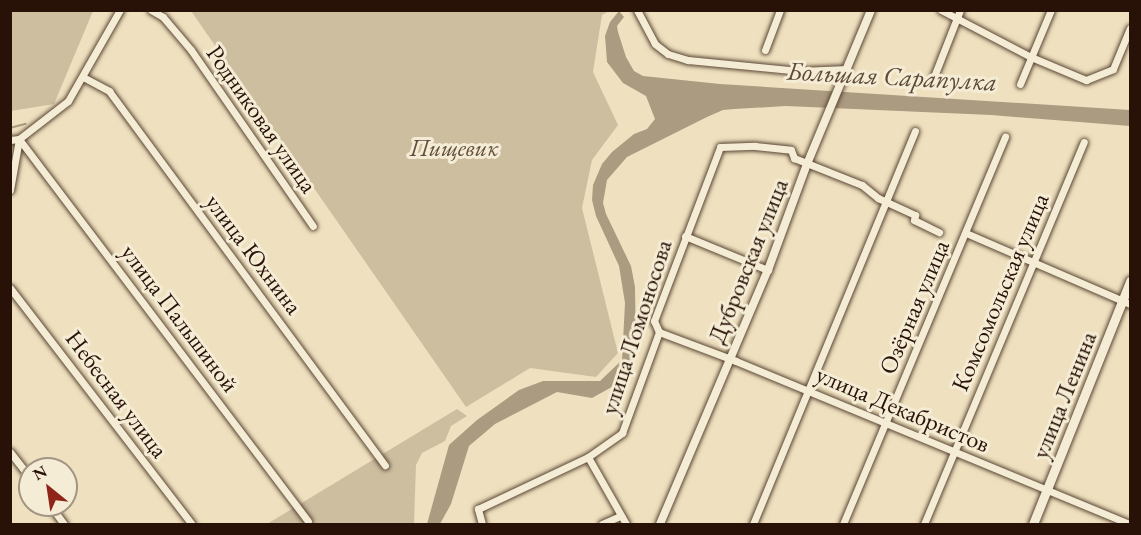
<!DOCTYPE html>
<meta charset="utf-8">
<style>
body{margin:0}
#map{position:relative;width:1141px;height:535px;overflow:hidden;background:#efe1bf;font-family:"EB Garamond",serif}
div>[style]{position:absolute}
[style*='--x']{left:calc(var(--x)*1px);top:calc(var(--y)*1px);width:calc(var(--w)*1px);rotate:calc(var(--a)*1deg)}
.green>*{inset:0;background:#cdbea0}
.water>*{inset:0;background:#ab9b80}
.stream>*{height:1.5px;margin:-0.75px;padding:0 0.75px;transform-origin:0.75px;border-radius:0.75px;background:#ab9b80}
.roads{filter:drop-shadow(0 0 2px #5a4635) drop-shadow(0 0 2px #5a4635)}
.minor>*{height:7px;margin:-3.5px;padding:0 3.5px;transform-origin:3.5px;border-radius:3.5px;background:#f5ecd5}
.tertiary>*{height:8px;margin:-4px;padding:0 4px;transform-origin:4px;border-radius:4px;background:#f5ecd5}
.secondary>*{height:9px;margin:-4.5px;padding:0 4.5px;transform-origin:4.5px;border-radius:4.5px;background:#f5ecd5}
span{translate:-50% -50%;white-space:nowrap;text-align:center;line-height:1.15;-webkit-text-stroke:6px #f5ecd5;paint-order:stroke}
.street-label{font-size:24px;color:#281207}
.park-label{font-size:24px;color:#624e3d;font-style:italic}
.water-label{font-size:26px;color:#5c4937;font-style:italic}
.frame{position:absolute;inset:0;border:12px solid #281207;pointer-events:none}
.north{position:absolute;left:18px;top:457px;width:60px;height:60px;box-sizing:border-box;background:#f5ecd5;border:2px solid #a39583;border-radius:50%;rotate:330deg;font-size:16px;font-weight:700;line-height:24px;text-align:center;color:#281207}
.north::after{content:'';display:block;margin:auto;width:21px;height:27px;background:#8f2418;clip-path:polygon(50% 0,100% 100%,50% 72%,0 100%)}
</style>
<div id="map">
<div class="green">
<div style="clip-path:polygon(11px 10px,93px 11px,54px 104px,11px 111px)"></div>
<div style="clip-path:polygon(191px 11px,609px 11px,602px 15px,593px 72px,618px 125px,592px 160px,582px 208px,618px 353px,596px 377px,530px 368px,466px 407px)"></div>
<div style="clip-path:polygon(457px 409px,467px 416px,451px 426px,445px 441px,422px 453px,416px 465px,414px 524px,267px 524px)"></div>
</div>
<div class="water">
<div style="clip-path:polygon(619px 11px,624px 17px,617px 26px,618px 32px,626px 57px,634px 71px,643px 76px,720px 84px,1130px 110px,1130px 126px,991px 115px,786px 106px,734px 109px,723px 110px,707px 117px,627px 157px,607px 180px,603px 203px,606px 214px,631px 266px,635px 287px,636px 356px,619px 383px,592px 398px,557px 392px,495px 424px,469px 446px,451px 504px,440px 524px,427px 524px,449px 445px,477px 420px,519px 390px,543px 381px,600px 381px,622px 360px,625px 303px,619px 266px,596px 216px,592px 200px,593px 185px,602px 164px,612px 152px,634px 134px,647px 129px,655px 119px,646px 96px,623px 83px,607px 62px,605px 36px,610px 22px)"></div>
</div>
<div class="stream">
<div style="--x:10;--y:128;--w:16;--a:-15"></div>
</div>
<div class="roads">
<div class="minor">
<div style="--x:151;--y:10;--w:14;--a:30"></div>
<div style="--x:163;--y:17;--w:43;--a:49.7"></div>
<div style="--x:191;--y:50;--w:214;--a:55.3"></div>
<div style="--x:637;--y:10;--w:38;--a:62"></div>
<div style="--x:655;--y:44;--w:16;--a:38"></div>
<div style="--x:668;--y:54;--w:21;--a:17"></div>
<div style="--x:688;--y:60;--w:114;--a:5.6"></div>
<div style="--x:801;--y:71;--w:46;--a:-2.5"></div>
<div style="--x:941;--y:10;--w:102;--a:27.6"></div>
<div style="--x:1031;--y:57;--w:60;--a:22.7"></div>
<div style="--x:1086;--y:80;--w:29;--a:-22"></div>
<div style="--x:1113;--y:69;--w:44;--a:-67.5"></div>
<div style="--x:765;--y:50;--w:43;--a:-69.4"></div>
<div style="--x:83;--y:77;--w:30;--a:28"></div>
<div style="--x:109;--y:91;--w:465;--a:53.6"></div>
<div style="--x:933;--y:79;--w:74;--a:-68.6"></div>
<div style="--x:1020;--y:84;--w:80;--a:-67.3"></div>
<div style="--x:19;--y:139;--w:479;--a:52.9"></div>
<div style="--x:10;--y:140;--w:9;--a:-6"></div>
<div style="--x:19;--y:139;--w:62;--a:-37.8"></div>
<div style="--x:68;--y:101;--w:105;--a:-60.3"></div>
<div style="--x:10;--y:190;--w:52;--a:-80"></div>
<div style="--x:966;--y:233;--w:179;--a:23.4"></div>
<div style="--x:685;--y:236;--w:90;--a:22.3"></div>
<div style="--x:10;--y:288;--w:298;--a:52.4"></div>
<div style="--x:659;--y:332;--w:82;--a:20.6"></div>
<div style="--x:736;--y:361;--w:426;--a:22.5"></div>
<div style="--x:10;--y:452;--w:33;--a:52"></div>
<div style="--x:588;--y:457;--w:77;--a:60.4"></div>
<div style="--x:50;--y:505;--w:24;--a:54"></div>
<div style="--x:482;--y:524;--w:16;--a:-105"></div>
<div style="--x:478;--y:509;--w:122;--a:-25.3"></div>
<div style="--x:588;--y:457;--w:42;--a:-35.2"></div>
<div style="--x:622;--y:433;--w:108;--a:-69.9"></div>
<div style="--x:659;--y:332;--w:12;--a:-114"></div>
<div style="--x:654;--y:321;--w:186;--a:-69.2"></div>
<div style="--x:720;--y:147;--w:35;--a:-2"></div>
<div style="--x:755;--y:146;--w:36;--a:6"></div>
<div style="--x:791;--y:150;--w:9;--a:69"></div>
<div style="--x:794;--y:158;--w:73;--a:21.7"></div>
<div style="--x:862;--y:185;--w:21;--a:39"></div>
<div style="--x:878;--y:198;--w:41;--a:24.7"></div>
<div style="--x:915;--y:215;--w:5;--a:101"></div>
<div style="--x:914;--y:220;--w:28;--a:26"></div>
<div style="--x:602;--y:524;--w:20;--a:-24"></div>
<div style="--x:753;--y:524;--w:425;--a:-67.6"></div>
<div style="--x:843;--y:524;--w:420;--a:-67.3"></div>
<div style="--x:924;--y:524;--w:414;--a:-67.3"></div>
</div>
<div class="tertiary">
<div style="--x:660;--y:524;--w:276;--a:-67"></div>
<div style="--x:768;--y:270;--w:113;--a:-69.8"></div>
<div style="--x:807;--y:164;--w:167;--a:-67.4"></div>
</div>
<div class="secondary">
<div style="--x:1033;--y:524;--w:262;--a:-68.2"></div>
</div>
</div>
<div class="street-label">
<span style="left:262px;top:119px;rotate:55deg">Родниковая улица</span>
<span style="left:254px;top:254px;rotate:53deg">улица Юхнина</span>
<span style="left:748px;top:261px;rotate:-68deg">Дубровская улица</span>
<span style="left:1000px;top:292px;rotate:-67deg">Комсомольская улица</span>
<span style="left:914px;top:307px;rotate:-67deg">Озёрная улица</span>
<span style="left:180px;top:318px;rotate:53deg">улица Пальшиной</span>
<span style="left:636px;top:327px;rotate:-72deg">улица Ломоносова</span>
<span style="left:117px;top:394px;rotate:53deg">Небесная улица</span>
<span style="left:1064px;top:395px;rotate:-68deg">улица Ленина</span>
<span style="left:903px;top:409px;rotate:23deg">улица Декабристов</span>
</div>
<div class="park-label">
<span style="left:454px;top:148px">Пищевик</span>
</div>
<div class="water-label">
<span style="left:892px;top:77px;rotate:3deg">Большая Сарапулка</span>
</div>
<div class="frame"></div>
<div class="north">N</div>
</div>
